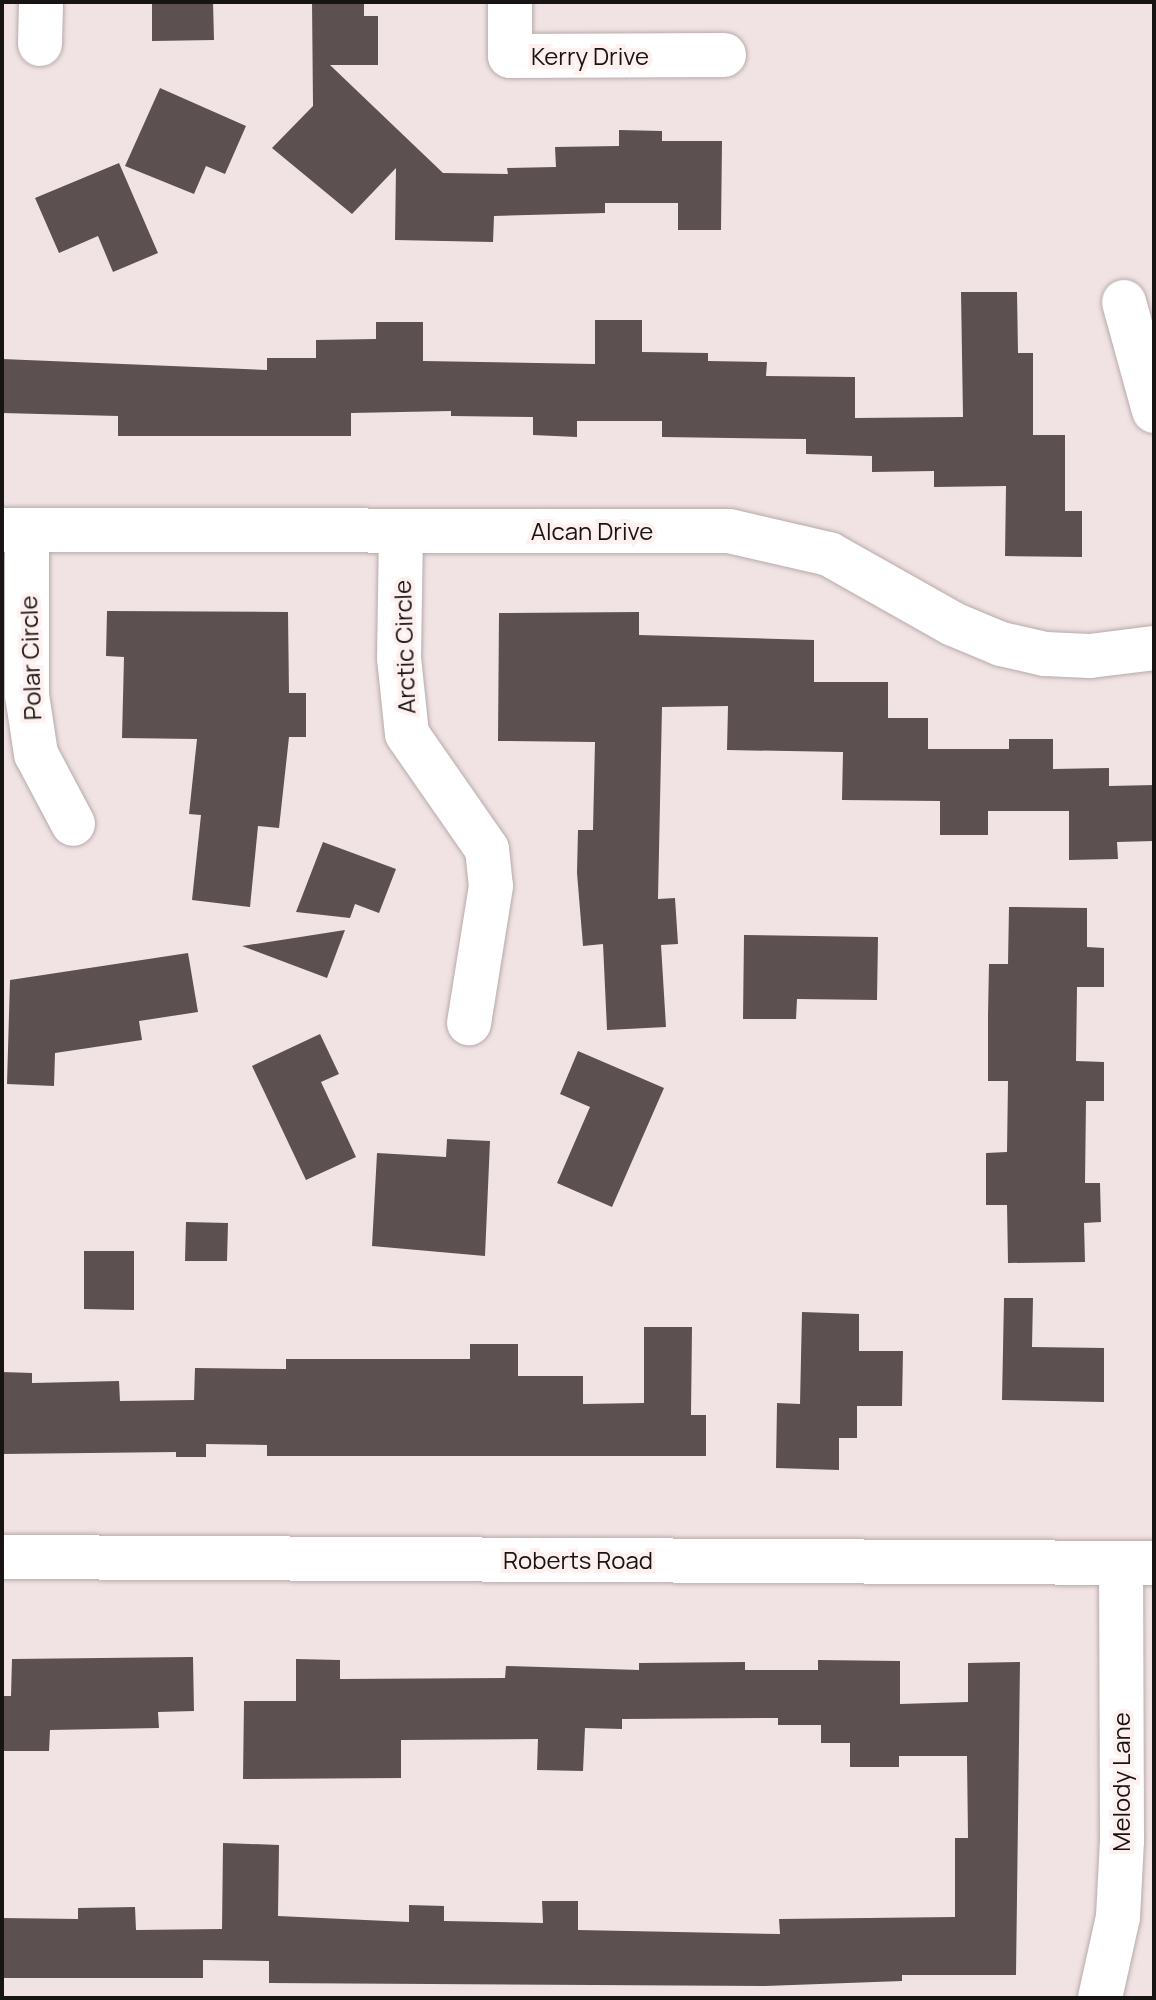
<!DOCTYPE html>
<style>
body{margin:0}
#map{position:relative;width:1156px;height:2000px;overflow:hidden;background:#f1e3e3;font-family:Manrope,sans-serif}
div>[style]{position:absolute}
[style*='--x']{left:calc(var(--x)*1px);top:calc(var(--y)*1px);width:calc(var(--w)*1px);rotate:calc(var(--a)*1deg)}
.building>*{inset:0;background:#5c5050}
.roads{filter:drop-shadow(0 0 2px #b8aaaa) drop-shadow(0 0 2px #b8aaaa)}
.minor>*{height:44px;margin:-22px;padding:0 22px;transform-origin:22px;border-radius:22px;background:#fff}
span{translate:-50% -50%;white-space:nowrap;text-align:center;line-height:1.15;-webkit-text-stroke:8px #fff0f0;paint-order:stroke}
.street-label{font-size:24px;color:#181414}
.frame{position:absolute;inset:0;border:4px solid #181414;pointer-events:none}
</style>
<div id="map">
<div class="building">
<div style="clip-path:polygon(152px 2px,213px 2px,214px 40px,152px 41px)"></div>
<div style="clip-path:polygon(312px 2px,364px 2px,364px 16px,378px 16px,378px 65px,330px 65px,443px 173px,508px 174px,507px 168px,556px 167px,555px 147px,619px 146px,619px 130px,662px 131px,662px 141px,722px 141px,721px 230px,678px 230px,678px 203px,605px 203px,605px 213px,494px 216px,493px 242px,395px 240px,396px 168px,352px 214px,272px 148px,313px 106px)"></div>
<div style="clip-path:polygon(160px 88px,246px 126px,225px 174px,206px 166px,194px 194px,125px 166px)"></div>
<div style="clip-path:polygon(119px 163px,158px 253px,113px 272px,98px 236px,59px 253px,35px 198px)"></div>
<div style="clip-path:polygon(961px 292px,1017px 292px,1018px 353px,1033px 353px,1033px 435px,1065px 435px,1065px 511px,1082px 511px,1082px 557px,1005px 556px,1006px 486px,934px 487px,934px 471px,872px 472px,872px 456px,806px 454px,806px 439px,662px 437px,662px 421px,577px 421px,577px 437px,533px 435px,533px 417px,451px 416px,451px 411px,351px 413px,351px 436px,118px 436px,118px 416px,2px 413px,2px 359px,267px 370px,267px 358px,316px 358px,316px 340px,376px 339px,376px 322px,423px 322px,423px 361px,595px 364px,595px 320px,642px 320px,642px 352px,708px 353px,708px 361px,767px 362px,766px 376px,855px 377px,855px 418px,963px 417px)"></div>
<div style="clip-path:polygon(107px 611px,288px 612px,289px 693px,306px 693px,306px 737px,289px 737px,279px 828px,258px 826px,250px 907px,192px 900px,201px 815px,189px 814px,197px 739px,122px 738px,124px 657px,106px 656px)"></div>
<div style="clip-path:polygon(639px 612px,639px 635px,814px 640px,814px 682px,888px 682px,888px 718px,928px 718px,928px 749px,1009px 749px,1009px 739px,1053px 739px,1053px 769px,1109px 768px,1109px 786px,1154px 785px,1154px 841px,1117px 842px,1118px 859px,1069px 860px,1069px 811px,988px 811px,988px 835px,940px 835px,940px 801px,842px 800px,843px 752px,727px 750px,728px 706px,662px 707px,658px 899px,675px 898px,678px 944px,661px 945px,666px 1027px,607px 1030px,603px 944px,583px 946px,577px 873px,578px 830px,593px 830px,595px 742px,498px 741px,499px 613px)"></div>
<div style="clip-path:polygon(323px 842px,396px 869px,379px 913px,355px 904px,350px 918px,296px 912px)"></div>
<div style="clip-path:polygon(1009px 907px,1087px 908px,1087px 947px,1104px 948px,1104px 987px,1077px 987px,1076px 1061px,1104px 1062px,1104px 1101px,1086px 1101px,1085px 1183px,1100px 1183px,1101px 1222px,1084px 1223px,1085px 1262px,1008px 1263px,1007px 1205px,986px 1205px,986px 1153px,1007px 1152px,1008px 1081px,988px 1081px,988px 1015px,989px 964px,1008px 964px)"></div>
<div style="clip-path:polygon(345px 930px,327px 978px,242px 946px)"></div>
<div style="clip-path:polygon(744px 935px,878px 937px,877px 1000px,797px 999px,796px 1019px,743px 1019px)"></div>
<div style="clip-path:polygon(188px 953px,198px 1012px,139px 1021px,142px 1040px,55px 1053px,54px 1086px,7px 1084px,10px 980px)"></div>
<div style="clip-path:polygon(320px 1034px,339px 1074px,321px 1082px,356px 1157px,306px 1180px,252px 1066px)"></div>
<div style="clip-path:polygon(578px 1051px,664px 1088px,612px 1207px,557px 1183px,590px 1107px,560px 1094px)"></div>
<div style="clip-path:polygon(447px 1139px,490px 1141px,485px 1256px,372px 1246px,377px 1153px,446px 1157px)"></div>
<div style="clip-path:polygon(186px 1222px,228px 1223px,227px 1261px,185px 1261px)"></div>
<div style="clip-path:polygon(84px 1251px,134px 1251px,134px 1310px,84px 1309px)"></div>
<div style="clip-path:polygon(1004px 1298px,1033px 1298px,1032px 1347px,1104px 1348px,1104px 1402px,1002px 1400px)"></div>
<div style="clip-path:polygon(802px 1312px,859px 1314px,859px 1351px,903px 1351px,902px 1406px,857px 1406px,857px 1438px,839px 1438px,839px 1470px,776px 1468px,777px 1403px,800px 1404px)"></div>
<div style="clip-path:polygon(644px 1327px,692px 1327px,691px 1415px,706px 1415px,706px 1456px,267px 1456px,267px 1445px,206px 1444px,206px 1457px,176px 1457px,176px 1452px,2px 1454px,2px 1372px,32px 1373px,32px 1383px,119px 1381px,120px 1401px,194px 1400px,195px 1368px,286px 1369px,286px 1359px,470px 1359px,470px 1344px,518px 1344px,518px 1376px,583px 1376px,583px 1404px,644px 1403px)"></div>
<div style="clip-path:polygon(193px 1657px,194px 1711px,158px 1712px,159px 1728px,50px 1730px,49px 1751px,2px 1751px,2px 1696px,11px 1696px,12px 1659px)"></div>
<div style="clip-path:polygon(296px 1659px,340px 1660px,340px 1679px,505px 1678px,506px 1666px,639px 1670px,639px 1663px,745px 1662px,745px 1670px,818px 1670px,818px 1660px,900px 1661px,900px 1704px,968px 1702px,968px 1663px,1020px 1662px,1016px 1975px,902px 1975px,902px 1981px,765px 1986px,269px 1983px,269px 1961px,203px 1960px,203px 1978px,2px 1978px,2px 1918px,78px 1919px,78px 1908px,135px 1907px,136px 1930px,222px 1929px,223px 1843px,279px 1845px,278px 1916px,409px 1922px,409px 1905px,444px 1906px,444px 1921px,543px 1923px,542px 1901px,578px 1901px,578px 1930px,780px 1934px,779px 1919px,955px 1917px,955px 1838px,968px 1838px,967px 1756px,899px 1756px,899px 1767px,850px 1767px,850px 1743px,821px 1743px,821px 1725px,778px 1725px,778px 1718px,622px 1719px,622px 1729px,585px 1728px,583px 1771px,537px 1770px,538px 1739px,401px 1740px,401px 1778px,243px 1779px,244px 1701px,296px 1701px)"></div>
</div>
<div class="roads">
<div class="minor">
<div style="--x:510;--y:2;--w:54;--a:90"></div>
<div style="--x:510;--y:56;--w:214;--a:-0.3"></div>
<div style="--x:40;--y:44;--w:42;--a:-88.6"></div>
<div style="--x:1124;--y:302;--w:113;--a:74.6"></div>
<div style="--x:2;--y:530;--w:727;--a:0.08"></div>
<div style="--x:729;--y:531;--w:103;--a:13"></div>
<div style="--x:829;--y:554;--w:142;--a:29.4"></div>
<div style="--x:953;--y:624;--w:52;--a:22.6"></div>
<div style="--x:1001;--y:644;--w:45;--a:12.8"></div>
<div style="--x:1045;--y:654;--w:45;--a:2.5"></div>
<div style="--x:1090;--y:656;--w:64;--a:-7.1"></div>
<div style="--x:27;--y:531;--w:164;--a:90"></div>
<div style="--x:27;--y:695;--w:60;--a:81.3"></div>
<div style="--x:36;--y:754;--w:79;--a:62.1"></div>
<div style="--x:401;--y:531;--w:127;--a:90.9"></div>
<div style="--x:399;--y:658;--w:76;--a:84"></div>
<div style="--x:407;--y:734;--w:140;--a:55.2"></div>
<div style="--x:487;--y:849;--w:37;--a:84"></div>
<div style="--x:491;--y:886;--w:139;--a:99.1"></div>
<div style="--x:2;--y:1557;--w:1152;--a:0.3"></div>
<div style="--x:1100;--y:1998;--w:83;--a:-77.5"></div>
<div style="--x:1118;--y:1917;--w:76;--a:-87"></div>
<div style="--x:1122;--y:1841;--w:278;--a:-90.2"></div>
</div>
</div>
<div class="street-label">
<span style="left:590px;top:56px">Kerry Drive</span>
<span style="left:592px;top:531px">Alcan Drive</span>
<span style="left:404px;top:647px;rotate:-92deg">Arctic Circle</span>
<span style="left:30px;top:658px;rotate:-92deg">Polar Circle</span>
<span style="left:578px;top:1560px">Roberts Road</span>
<span style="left:1121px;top:1782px;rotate:-90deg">Melody Lane</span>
</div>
<div class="frame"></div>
</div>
